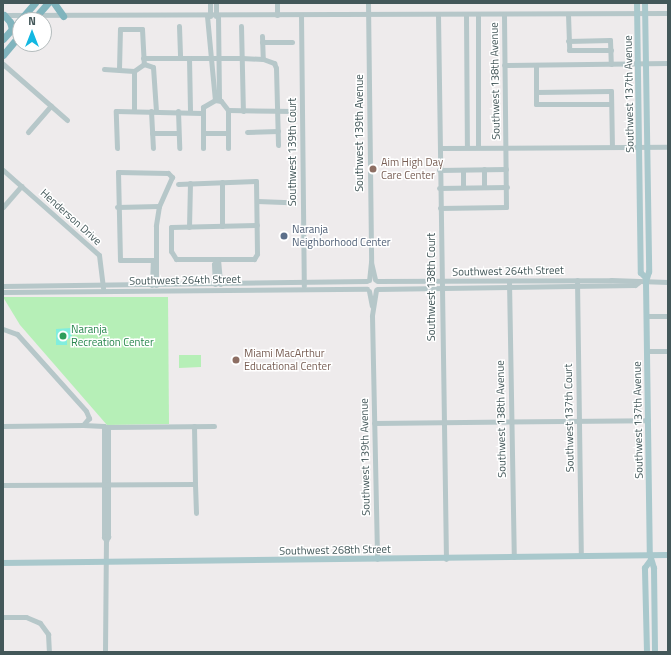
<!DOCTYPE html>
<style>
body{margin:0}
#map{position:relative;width:671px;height:655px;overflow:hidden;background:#eeebec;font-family:"Titillium Web",sans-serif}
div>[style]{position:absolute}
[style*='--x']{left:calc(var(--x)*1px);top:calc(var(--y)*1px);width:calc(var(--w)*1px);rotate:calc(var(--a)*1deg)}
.green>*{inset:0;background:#b6efb7}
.water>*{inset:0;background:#81eede}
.minor>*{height:5px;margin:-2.5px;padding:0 2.5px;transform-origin:2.5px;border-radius:2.5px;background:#b6c7c9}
.major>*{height:6px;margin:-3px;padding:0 3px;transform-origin:3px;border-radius:3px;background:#a9c8cc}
.highway>*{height:7px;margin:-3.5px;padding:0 3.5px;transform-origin:3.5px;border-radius:3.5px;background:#80b4bd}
.dots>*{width:11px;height:11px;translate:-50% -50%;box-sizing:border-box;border:2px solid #fff;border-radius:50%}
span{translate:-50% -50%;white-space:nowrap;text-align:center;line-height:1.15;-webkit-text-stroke:3px #fff;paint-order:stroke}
.street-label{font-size:11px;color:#435759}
.education-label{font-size:11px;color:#785e54}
.left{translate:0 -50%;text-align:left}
.service-label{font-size:11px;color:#4e5e75}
.leisure-label{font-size:11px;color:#27864d}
.frame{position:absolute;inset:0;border:4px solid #435759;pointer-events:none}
.north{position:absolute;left:12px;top:12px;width:40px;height:40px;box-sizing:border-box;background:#fff;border:1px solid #b4bcbd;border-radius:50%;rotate:0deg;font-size:11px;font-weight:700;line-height:16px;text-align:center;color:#435759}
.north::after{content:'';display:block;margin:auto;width:14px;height:18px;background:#12b8e2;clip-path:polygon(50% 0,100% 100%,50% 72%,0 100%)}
</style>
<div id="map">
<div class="green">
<div style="clip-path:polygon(3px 297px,168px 297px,169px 424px,107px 425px,20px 325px)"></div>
<div style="clip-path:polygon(179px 355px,201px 355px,201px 367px,179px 368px)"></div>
</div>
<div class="water">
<div style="clip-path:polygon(71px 328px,72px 338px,67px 339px,67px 345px,56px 345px,56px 329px)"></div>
</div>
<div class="minor">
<div style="--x:216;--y:3;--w:13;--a:90"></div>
<div style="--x:277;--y:3;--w:12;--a:90"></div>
<div style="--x:368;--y:3;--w:259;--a:89.3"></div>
<div style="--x:371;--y:262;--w:18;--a:96"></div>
<div style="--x:568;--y:14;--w:36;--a:88"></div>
<div style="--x:569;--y:50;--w:42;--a:0"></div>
<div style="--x:3;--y:15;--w:665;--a:-0.17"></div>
<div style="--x:301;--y:15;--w:271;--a:89.4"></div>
<div style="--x:438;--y:15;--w:544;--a:89.16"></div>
<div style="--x:466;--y:15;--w:132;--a:89.6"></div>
<div style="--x:478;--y:15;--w:132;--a:90"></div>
<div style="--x:207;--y:16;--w:84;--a:84.6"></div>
<div style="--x:210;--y:16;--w:13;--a:-90"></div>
<div style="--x:218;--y:16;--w:84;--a:89.3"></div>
<div style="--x:179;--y:26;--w:32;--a:88"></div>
<div style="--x:241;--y:26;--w:85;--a:88.7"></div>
<div style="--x:262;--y:36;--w:23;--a:88"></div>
<div style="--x:568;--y:41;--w:42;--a:-1.4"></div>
<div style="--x:610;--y:40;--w:24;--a:88"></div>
<div style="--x:262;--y:42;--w:30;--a:0"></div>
<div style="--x:143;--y:58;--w:99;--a:0"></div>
<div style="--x:242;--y:58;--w:21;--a:3"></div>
<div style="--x:263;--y:59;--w:12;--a:20"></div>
<div style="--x:274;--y:63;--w:5;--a:68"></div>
<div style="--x:276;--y:68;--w:77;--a:88.5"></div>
<div style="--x:189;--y:58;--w:53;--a:88.9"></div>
<div style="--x:3;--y:64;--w:85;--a:41.2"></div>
<div style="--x:504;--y:65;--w:164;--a:-0.7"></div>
<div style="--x:536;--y:65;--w:39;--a:90"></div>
<div style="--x:536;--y:104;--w:75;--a:0"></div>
<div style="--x:104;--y:69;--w:30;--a:4"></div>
<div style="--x:119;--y:69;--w:40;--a:-88.6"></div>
<div style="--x:120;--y:29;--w:22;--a:0"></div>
<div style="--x:142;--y:29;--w:35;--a:87"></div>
<div style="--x:134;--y:71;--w:12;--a:-35"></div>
<div style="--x:144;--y:64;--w:9;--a:18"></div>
<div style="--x:153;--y:67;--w:44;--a:86.1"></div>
<div style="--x:134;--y:71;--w:40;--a:90"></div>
<div style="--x:536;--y:92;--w:75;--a:-0.8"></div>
<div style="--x:611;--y:91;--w:55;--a:89"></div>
<div style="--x:228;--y:110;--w:66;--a:0.9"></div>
<div style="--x:151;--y:111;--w:37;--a:87"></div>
<div style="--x:178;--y:111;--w:37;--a:88"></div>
<div style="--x:28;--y:132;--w:35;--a:-49"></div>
<div style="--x:247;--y:132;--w:31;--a:-2"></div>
<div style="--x:152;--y:133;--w:26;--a:0"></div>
<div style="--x:203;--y:133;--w:25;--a:0"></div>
<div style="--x:117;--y:148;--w:37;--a:-92"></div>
<div style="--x:116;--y:111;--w:86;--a:1.3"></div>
<div style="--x:203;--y:148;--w:41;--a:-90"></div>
<div style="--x:203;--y:107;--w:14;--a:-30"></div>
<div style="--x:215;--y:100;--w:6;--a:9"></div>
<div style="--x:221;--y:101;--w:11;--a:52"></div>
<div style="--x:228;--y:110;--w:38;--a:90"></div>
<div style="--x:440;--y:148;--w:228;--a:-0.3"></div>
<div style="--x:484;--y:169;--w:18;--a:90"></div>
<div style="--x:3;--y:170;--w:128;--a:41.5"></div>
<div style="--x:99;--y:255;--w:33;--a:83"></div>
<div style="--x:439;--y:170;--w:67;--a:-0.9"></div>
<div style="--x:463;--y:170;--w:17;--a:90"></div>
<div style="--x:222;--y:182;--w:44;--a:90"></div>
<div style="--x:178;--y:184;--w:78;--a:-2.2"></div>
<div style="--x:256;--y:181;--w:73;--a:89.2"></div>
<div style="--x:257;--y:254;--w:6;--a:121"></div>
<div style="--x:254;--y:259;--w:78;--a:180"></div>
<div style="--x:176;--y:259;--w:9;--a:-122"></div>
<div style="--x:171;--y:251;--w:24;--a:-90"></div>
<div style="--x:171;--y:227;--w:86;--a:-1.3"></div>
<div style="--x:439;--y:188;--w:68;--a:-0.8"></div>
<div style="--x:257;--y:201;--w:33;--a:2"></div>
<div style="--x:3;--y:207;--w:28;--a:-49"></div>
<div style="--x:117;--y:207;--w:42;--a:-1.4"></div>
<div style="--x:440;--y:208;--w:66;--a:-0.9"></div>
<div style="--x:506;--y:207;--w:193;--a:-90.6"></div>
<div style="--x:189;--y:227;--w:44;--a:-88.7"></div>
<div style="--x:218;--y:259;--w:25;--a:85"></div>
<div style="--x:154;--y:260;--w:34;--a:180"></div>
<div style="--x:120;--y:260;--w:88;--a:-91.3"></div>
<div style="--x:118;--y:172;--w:50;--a:1.1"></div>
<div style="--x:168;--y:173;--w:6;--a:45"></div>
<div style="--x:172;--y:177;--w:32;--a:114"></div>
<div style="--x:159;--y:206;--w:20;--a:99"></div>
<div style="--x:156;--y:226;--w:59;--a:90"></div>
<div style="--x:371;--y:262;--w:18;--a:77"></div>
<div style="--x:577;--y:280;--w:275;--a:89.2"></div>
<div style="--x:377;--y:281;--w:234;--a:-0.2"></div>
<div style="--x:611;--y:280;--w:57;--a:2"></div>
<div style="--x:509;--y:281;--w:276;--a:89"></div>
<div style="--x:215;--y:284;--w:20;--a:-93"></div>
<div style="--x:214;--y:264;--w:6;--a:-51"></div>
<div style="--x:152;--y:285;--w:24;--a:-88"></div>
<div style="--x:3;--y:286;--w:364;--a:-0.8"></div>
<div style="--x:377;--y:289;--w:258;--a:-0.9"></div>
<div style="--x:635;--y:285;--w:5;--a:-37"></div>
<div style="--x:376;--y:290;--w:26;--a:99"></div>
<div style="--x:372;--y:316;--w:243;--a:88.8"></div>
<div style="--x:369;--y:291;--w:15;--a:79"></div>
<div style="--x:3;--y:292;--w:364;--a:-0.5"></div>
<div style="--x:646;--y:316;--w:22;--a:0"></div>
<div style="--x:3;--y:329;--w:15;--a:20"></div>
<div style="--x:17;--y:334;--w:103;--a:48.1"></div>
<div style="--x:86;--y:411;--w:8;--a:67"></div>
<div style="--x:89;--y:418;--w:9;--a:131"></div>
<div style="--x:83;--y:425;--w:80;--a:179.3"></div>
<div style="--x:647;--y:351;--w:21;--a:0"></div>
<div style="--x:374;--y:423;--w:274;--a:-0.6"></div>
<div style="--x:83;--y:425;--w:21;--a:3"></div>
<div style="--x:104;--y:426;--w:111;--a:90"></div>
<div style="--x:104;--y:537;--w:4;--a:56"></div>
<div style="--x:106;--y:540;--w:4;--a:-56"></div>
<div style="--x:108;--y:537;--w:110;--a:-90"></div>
<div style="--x:194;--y:426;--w:58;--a:89"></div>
<div style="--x:107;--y:427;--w:107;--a:-0.5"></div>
<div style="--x:3;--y:485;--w:192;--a:-0.3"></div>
<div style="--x:195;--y:484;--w:29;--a:88"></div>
<div style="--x:3;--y:617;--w:23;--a:0"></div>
<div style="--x:26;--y:617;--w:15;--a:23"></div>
<div style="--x:40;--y:623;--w:14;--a:54"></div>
<div style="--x:48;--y:634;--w:18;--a:87"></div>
<div style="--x:105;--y:652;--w:112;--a:-89.5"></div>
</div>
<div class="major">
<div style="--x:637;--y:3;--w:270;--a:89.2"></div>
<div style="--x:641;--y:273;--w:7;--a:45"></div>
<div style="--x:645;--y:3;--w:269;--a:89.1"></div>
<div style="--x:649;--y:272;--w:10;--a:107"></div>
<div style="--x:646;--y:282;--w:273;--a:89.2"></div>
<div style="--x:650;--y:555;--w:14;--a:73"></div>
<div style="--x:654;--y:568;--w:84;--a:89.3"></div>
<div style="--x:3;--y:563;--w:665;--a:-0.69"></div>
<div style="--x:647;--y:652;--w:84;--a:-91.4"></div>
<div style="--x:645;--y:568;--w:9;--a:-54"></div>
</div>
<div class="highway">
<div style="--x:54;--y:3;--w:16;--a:55"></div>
<div style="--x:4;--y:15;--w:9;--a:49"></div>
<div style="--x:10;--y:22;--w:7;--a:74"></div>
<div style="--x:20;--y:20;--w:23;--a:-49"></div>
<div style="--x:33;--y:20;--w:23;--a:-49"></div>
<div style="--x:3;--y:39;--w:25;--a:-48"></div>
<div style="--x:3;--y:55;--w:26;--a:-50"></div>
</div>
<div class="dots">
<div style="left:373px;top:169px;background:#8d6e63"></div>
<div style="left:284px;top:236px;background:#5c6f8a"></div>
<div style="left:63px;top:336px;background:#2e9e5b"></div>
<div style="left:236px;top:360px;background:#8d6e63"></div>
</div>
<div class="street-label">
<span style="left:495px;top:81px;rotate:-91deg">Southwest 138th Avenue</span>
<span style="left:629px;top:94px;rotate:-91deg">Southwest 137th Avenue</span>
<span style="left:359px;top:133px;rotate:-90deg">Southwest 139th Avenue</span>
<span style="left:292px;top:152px;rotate:-90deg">Southwest 139th Court</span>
<span style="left:71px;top:217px;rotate:42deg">Henderson Drive</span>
<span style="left:508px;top:271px;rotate:-1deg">Southwest 264th Street</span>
<span style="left:185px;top:280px;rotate:-1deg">Southwest 264th Street</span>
<span style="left:431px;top:287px;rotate:-90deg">Southwest 138th Court</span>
<span style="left:569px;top:418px;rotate:-91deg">Southwest 137th Court</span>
<span style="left:501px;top:419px;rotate:-91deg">Southwest 138th Avenue</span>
<span style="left:638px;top:420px;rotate:-91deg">Southwest 137th Avenue</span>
<span style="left:365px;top:457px;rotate:-91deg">Southwest 139th Avenue</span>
<span style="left:335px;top:550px;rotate:-1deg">Southwest 268th Street</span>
</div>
<div class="education-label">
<span class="left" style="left:381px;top:169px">Aim High Day<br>Care Center</span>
<span class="left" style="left:244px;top:360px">Miami MacArthur<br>Educational Center</span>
</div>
<div class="service-label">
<span class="left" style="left:292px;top:236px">Naranja<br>Neighborhood Center</span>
</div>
<div class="leisure-label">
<span class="left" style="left:71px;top:336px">Naranja<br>Recreation Center</span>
</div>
<div class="frame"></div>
<div class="north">N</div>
</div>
